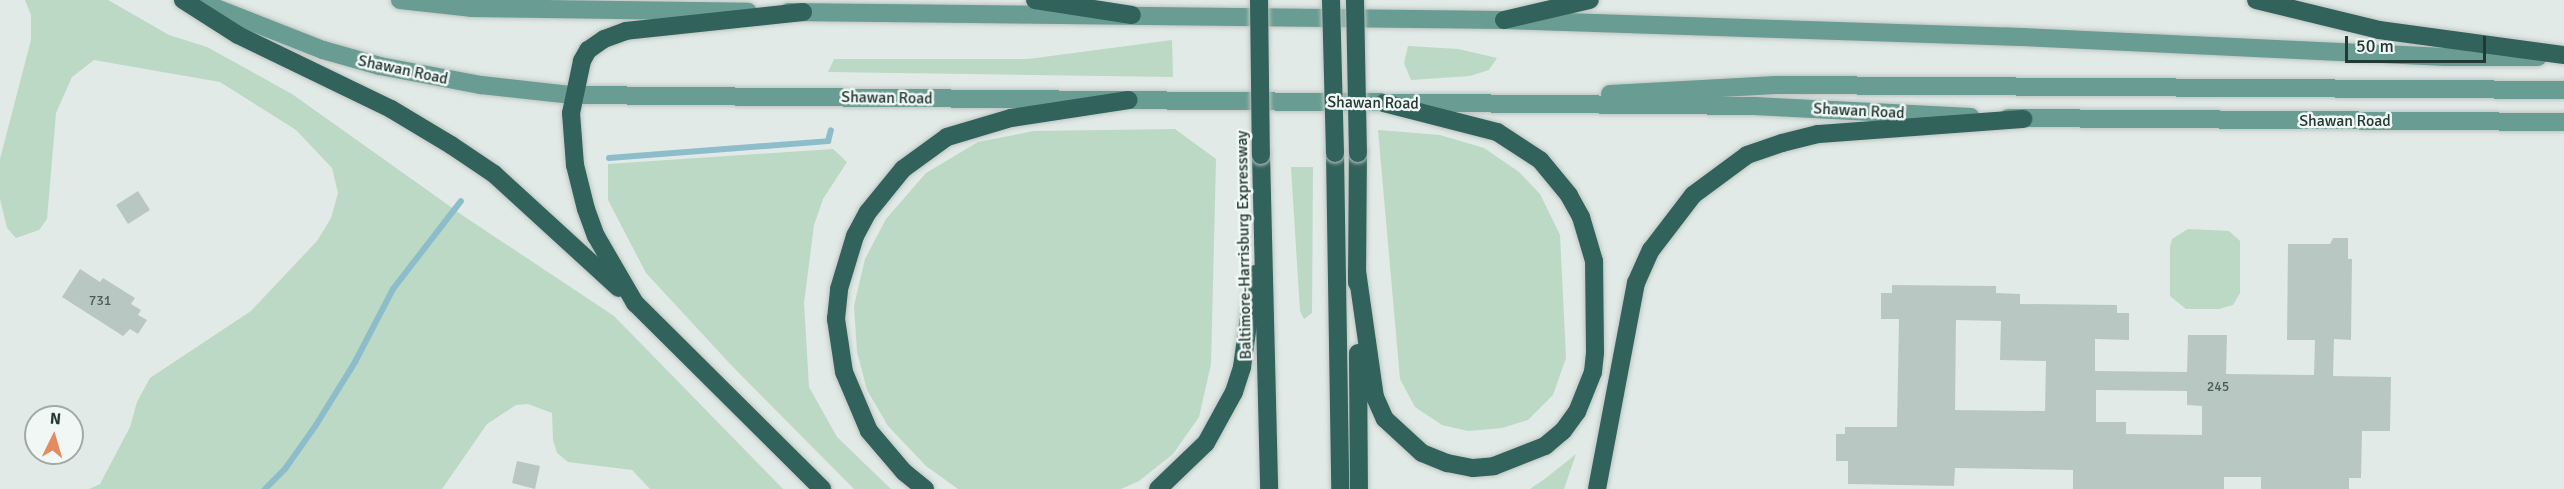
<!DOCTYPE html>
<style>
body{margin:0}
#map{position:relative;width:2564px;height:489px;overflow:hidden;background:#e1eae6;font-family:Signika,sans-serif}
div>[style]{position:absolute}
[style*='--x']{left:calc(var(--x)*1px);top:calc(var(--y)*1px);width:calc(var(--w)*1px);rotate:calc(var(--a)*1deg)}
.green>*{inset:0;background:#bbd9c5}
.stream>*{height:6px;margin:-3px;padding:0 3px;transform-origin:3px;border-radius:3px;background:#8dbdcb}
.building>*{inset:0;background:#b9c7c2}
.roads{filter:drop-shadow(0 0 2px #bdc4c2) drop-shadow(0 0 2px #bdc4c2)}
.major>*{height:18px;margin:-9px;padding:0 9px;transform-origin:9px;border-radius:9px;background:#699c92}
.highway>*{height:18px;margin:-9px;padding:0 9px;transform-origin:9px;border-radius:9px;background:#31625b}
.bridges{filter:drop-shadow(0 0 2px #bdc4c2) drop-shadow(0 0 2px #bdc4c2)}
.highway-bridge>*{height:18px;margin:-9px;padding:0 9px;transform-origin:9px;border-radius:9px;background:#31625b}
span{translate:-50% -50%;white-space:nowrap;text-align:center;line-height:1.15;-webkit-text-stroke:5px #f1f7f4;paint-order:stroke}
.number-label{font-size:14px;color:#485c58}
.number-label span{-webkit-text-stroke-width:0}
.street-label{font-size:16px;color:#233934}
.north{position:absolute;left:24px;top:405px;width:60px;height:60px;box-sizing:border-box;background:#f1f7f4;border:2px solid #9faba7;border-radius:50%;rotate:5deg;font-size:16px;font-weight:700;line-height:24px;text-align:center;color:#233934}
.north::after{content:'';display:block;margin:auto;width:21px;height:27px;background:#e58b63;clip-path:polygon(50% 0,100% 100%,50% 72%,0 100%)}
.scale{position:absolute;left:2345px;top:36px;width:141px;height:27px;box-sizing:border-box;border:3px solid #233934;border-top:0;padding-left:8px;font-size:18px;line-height:21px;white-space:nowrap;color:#233934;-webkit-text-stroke:4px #f1f7f4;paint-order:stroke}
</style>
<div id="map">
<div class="green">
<div style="clip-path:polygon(25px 0,108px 0,169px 35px,207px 47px,292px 94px,465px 217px,614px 316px,783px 489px,650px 489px,632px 470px,568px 462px,557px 453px,553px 440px,552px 413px,528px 404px,516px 405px,487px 424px,442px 489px,89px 489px,100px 484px,130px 427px,137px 402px,150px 378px,251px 311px,317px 241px,331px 218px,338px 193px,332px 168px,296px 130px,220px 82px,94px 60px,72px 77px,56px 113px,47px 219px,39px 230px,16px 238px,7px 228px,0 199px,0 159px,31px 40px,31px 15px)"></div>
<div style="clip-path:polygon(1172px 40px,1173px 77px,828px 72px,834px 59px,1028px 59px)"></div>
<div style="clip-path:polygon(1408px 46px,1458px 49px,1497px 58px,1489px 70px,1470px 76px,1411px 80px,1404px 63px)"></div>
<div style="clip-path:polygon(1175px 129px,1216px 159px,1211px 364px,1199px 417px,1173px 454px,1139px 481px,1121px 489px,958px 489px,926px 466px,888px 426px,867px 390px,857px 352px,854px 306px,865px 259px,886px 219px,926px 173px,978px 142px,1034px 131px)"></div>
<div style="clip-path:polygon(1378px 130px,1440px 135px,1484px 148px,1519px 172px,1540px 194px,1560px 235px,1566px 358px,1553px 395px,1528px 420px,1502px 428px,1468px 431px,1442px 425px,1415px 407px,1400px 379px)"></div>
<div style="clip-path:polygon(833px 149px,847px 162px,823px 199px,814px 225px,804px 303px,809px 387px,837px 437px,891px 489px,854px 489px,733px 367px,646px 273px,608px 200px,608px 164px)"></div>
<div style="clip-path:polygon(1291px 167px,1313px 167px,1312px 313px,1304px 319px,1300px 311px)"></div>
<div style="clip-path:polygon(2188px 229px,2229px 231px,2240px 241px,2240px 293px,2233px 305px,2219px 309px,2186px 309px,2170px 296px,2170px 247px,2172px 239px)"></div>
<div style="clip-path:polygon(1576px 454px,1564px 489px,1530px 489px,1546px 478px)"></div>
</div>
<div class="stream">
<div style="--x:609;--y:158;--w:220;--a:-4.4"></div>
<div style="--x:828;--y:141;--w:11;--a:-75"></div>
<div style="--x:265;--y:489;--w:28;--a:-45"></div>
<div style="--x:285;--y:469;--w:54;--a:-54.8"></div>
<div style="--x:316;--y:425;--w:74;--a:-58.2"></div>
<div style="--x:355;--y:362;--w:82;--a:-62.5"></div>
<div style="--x:393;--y:289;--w:111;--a:-52.3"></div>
</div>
<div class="building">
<div style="clip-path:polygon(138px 191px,150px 210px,128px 224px,116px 205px)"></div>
<div style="clip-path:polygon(evenodd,2333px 238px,2348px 238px,2348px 259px,2352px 259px,2351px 340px,2334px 339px,2333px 376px,2391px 377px,2390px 431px,2362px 431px,2361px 478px,2349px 478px,2349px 489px,2261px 489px,2261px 477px,2224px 477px,2224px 489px,2073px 489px,2073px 470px,1955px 468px,1954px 486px,1848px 484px,1848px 461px,1836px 461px,1836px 434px,1845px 434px,1845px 427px,1897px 427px,1899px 319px,1881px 319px,1881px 293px,1892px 293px,1892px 285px,1996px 286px,1996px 293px,2020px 294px,2020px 304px,2117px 305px,2117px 313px,2129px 313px,2129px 340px,2095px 339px,2095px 371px,2187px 372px,2188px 335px,2227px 335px,2226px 374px,2314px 375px,2315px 340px,2287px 340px,2288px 244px,2330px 244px,2333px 238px,1956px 320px,2001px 321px,2000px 360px,2046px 361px,2045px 411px,1955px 410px,1956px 320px,2333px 238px,2096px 390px,2187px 391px,2187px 405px,2202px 406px,2202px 435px,2126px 434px,2126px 422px,2096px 422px,2096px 390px)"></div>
<div style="clip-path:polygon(80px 269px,100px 282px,103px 278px,135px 298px,131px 304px,141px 310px,138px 315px,147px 320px,138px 334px,130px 329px,123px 336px,62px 297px)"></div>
<div style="clip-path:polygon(517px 461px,540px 466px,535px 489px,512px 483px)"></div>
</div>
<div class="roads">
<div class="major">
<div style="--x:196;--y:0;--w:136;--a:21.5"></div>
<div style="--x:323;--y:50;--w:59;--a:15.7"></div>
<div style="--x:380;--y:66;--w:103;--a:10.7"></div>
<div style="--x:481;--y:85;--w:92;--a:6.3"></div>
<div style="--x:572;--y:95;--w:1182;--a:0.53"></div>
<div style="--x:1754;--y:106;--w:217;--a:2.9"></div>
<div style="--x:400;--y:0;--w:71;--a:6.4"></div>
<div style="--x:471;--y:8;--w:277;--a:0.8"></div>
<div style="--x:788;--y:12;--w:716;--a:0.64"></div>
<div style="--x:1504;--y:20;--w:518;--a:1.88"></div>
<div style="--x:2022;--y:37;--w:424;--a:2.7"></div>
<div style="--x:2446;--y:57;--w:92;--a:0"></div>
<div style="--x:1610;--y:94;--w:166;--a:-3.1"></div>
<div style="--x:1776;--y:85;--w:788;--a:0.36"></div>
<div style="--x:2008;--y:118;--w:556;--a:0.41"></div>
</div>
<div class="highway">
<div style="--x:183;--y:0;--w:65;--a:32.5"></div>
<div style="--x:238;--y:35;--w:170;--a:25.8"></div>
<div style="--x:391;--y:109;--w:70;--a:31"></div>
<div style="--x:451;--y:145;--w:52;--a:34"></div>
<div style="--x:494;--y:174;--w:169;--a:42.4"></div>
<div style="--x:1035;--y:0;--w:98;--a:8.8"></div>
<div style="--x:2256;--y:0;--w:127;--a:13.7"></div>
<div style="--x:2379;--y:30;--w:187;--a:7.7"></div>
<div style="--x:803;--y:12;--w:178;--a:173.9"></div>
<div style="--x:626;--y:31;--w:23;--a:160"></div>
<div style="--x:604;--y:39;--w:19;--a:145"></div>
<div style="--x:588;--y:50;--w:13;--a:119"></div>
<div style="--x:582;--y:61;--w:53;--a:101.9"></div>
<div style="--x:571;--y:113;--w:52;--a:85.6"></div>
<div style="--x:575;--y:165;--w:45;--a:76"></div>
<div style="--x:586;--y:209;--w:29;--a:70"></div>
<div style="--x:596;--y:236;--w:78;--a:59.8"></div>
<div style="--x:635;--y:303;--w:264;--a:44.8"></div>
<div style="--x:1504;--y:20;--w:88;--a:-13.1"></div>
<div style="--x:1335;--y:153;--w:336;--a:89.1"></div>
<div style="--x:1261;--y:155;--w:334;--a:88.6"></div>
<div style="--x:1357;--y:271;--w:127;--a:81.9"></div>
<div style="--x:1375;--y:397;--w:24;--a:66"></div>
<div style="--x:1385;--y:419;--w:50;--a:42.6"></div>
<div style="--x:1422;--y:453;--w:27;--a:22"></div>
<div style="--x:1447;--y:463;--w:26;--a:11"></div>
<div style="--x:1473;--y:468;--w:21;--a:-5"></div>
<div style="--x:1494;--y:466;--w:55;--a:-21.4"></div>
<div style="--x:1545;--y:446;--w:23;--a:-40"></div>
<div style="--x:1563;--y:431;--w:24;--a:-54"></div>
<div style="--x:1577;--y:412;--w:43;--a:-68.2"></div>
<div style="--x:1593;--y:372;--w:20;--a:-84"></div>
<div style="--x:1595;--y:352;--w:91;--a:-90.6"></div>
<div style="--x:1594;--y:261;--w:46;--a:-106.5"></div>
<div style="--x:1581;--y:217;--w:25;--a:-119"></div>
<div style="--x:1569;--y:195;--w:45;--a:-129.6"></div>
<div style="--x:1540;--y:160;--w:51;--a:-146.9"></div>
<div style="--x:1497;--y:132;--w:117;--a:-165.6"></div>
<div style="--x:1357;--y:283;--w:130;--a:-89.6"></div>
<div style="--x:1358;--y:353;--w:136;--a:89.6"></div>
<div style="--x:925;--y:489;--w:27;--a:-141"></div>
<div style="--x:904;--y:472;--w:54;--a:-130.5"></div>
<div style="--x:869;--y:431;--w:64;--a:-113"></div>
<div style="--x:844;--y:372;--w:54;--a:-98.6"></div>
<div style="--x:836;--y:319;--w:30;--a:-84"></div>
<div style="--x:839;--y:289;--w:55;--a:-73.2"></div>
<div style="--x:855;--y:236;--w:27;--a:-62"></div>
<div style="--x:868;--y:212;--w:55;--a:-50.9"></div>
<div style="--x:903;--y:169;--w:54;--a:-36"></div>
<div style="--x:947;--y:137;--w:67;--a:-16.5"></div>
<div style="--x:1011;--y:118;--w:119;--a:-8.7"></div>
<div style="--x:1158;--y:489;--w:66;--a:-43.8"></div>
<div style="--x:1206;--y:443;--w:58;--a:-61.2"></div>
<div style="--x:1234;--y:392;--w:26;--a:-72"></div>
<div style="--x:1242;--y:367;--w:94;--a:-82"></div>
<div style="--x:1597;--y:489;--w:210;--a:-79.3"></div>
<div style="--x:1636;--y:283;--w:36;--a:-66"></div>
<div style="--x:1651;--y:250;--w:69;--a:-52.6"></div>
<div style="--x:1693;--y:195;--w:67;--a:-36.5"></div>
<div style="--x:1747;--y:155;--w:37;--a:-19"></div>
<div style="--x:1782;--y:143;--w:37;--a:-14"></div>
<div style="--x:1818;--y:134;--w:206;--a:-4.2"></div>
</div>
</div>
<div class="bridges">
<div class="highway-bridge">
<div style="--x:1259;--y:0;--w:155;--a:89.3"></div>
<div style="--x:1331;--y:0;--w:153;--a:88.5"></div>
<div style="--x:1355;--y:0;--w:153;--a:88.9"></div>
</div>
</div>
<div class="number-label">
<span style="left:100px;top:301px">731</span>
<span style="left:2218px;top:387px">245</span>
</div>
<div class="street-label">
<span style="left:403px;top:70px;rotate:12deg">Shawan Road</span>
<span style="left:887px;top:98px;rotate:1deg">Shawan Road</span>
<span style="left:1373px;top:103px;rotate:1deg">Shawan Road</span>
<span style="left:1859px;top:111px;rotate:3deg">Shawan Road</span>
<span style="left:2345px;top:121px">Shawan Road</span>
<span style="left:1244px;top:245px;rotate:-91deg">Baltimore-Harrisburg Expressway</span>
</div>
<div class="north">N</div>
<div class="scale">50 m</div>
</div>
